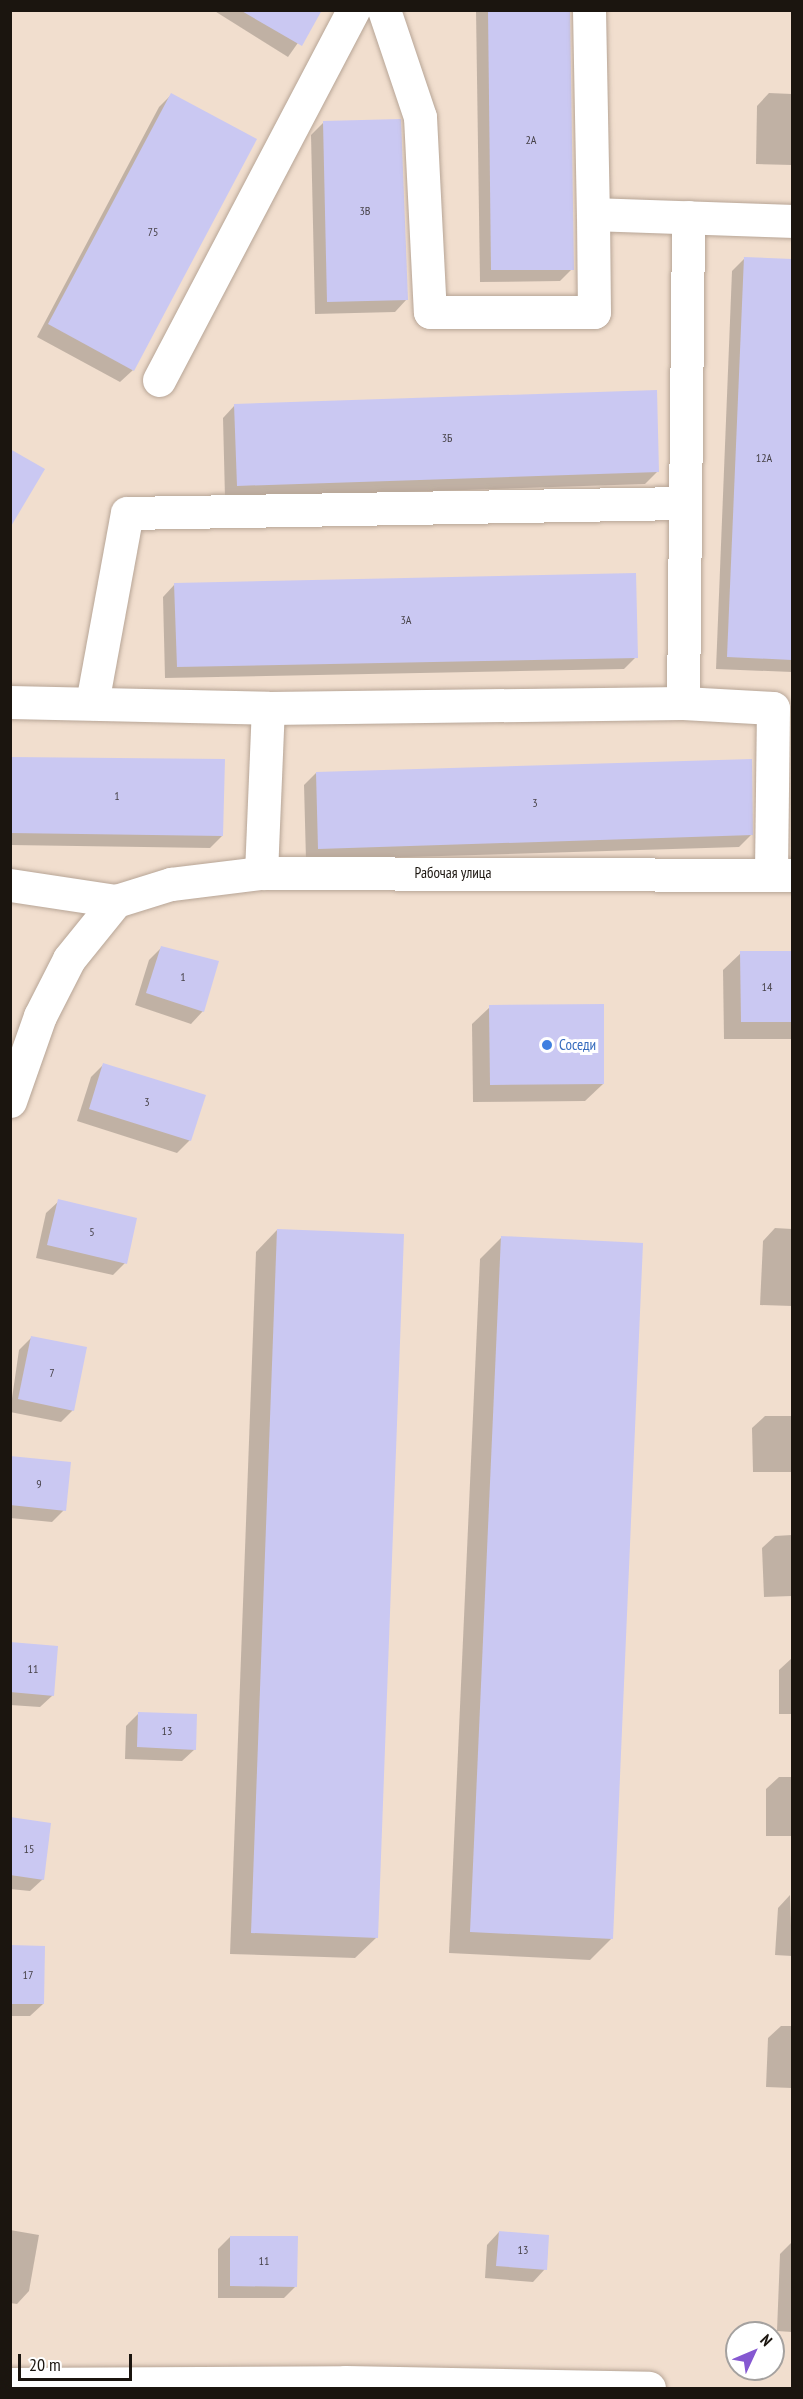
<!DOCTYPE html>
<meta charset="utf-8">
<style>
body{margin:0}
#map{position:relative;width:803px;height:2399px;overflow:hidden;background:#f1dece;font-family:"PT Sans Narrow",sans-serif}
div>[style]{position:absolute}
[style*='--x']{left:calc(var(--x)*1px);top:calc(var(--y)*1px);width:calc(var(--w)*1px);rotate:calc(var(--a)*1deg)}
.shadow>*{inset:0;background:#0003}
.building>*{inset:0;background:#cac8f2}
.roads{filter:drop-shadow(0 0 2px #b7a596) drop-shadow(0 0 2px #b7a596)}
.minor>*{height:33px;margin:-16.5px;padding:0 16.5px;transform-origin:16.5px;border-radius:16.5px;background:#fff}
.dots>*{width:16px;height:16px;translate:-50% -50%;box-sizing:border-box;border:3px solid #fff;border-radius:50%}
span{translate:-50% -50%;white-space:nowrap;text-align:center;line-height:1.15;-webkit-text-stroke:6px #fff;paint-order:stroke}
.number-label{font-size:12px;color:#474248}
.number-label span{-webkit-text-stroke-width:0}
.street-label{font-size:15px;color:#1b150f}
.shop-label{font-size:15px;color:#366cbe}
.left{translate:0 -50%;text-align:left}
.frame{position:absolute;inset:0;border:12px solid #1b150f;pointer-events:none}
.north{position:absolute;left:725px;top:2321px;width:60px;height:60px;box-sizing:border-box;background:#fff;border:2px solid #a4a19f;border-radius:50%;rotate:46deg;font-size:16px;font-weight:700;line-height:24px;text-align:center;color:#1b150f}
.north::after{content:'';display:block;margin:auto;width:21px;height:27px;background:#8558d1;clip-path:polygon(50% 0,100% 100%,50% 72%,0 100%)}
.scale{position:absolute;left:18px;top:2354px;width:114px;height:27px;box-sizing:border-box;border:3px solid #1b150f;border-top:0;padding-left:8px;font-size:18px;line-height:21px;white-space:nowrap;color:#1b150f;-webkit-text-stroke:4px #fff;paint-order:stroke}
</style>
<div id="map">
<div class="shadow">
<div style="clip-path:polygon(213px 10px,321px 10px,288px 57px)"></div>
<div style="clip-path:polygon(476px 10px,569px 10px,572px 269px,560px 281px,480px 282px)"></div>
<div style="clip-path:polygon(769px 93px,792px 94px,792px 165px,756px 164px,757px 106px)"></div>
<div style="clip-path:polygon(171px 95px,133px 370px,120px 382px,37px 337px,159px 107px)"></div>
<div style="clip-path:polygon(323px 123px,407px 299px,395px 312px,315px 314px,311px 135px)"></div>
<div style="clip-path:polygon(744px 259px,792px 261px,792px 672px,716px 669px,732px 271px)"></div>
<div style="clip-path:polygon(235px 405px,657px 472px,645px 484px,225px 498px,223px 418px)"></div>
<div style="clip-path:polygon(175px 584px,636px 657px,624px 669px,165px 678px,163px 597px)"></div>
<div style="clip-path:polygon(10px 758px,222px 836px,210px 848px,10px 845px)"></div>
<div style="clip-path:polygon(316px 773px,751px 835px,739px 847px,306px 860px,304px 785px)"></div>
<div style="clip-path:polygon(162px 947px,203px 1011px,191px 1024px,135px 1005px,149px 960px)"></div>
<div style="clip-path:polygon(741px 953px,792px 953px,792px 1039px,724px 1039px,723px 970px)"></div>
<div style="clip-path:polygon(490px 1007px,603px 1084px,585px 1101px,473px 1102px,472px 1024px)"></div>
<div style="clip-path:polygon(103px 1065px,190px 1140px,177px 1153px,77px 1121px,91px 1077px)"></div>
<div style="clip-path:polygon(59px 1201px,125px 1263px,113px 1275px,36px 1258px,46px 1213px)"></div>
<div style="clip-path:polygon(775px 1228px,792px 1229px,792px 1306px,760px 1305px,763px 1241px)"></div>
<div style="clip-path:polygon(277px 1230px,377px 1937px,355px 1958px,230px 1954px,256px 1252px)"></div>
<div style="clip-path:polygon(501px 1238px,612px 1938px,590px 1960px,449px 1953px,480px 1259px)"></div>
<div style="clip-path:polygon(31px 1338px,73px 1410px,61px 1422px,10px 1412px,19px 1350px)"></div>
<div style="clip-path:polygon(765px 1416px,792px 1416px,792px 1472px,753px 1472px,752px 1428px)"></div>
<div style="clip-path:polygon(10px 1458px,64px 1510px,52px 1522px,10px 1518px)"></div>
<div style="clip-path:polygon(792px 1535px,792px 1596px,764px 1597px,762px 1548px,775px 1536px)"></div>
<div style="clip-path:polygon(10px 1644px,53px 1695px,40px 1707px,10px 1705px)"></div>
<div style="clip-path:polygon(792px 1658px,792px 1714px,779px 1714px,779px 1670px)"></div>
<div style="clip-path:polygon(138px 1714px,195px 1749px,182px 1761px,125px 1759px,126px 1726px)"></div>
<div style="clip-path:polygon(779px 1777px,792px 1777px,792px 1836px,766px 1836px,766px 1789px)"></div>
<div style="clip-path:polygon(10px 1819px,43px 1879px,30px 1891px,10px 1889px)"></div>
<div style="clip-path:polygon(790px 1895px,792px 1956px,775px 1955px,778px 1908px)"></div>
<div style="clip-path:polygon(10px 1947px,43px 2004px,30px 2016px,10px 2016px)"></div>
<div style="clip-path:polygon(781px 2026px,792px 2026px,792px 2088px,766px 2087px,768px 2038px)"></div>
<div style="clip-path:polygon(10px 2230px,39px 2235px,29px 2291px,17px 2304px,10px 2303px)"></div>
<div style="clip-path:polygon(499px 2232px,545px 2269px,533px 2282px,485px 2278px,487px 2245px)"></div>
<div style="clip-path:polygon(230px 2237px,296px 2286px,284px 2298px,218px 2298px,218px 2249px)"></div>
<div style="clip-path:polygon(792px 2242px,792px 2332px,777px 2331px,780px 2254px)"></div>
</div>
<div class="building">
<div style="clip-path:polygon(240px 10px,322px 10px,302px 46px)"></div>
<div style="clip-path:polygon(488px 10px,570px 10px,574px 270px,491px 270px)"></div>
<div style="clip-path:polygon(171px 93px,257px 139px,134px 371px,48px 324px)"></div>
<div style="clip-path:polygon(401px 119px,408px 300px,327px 302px,323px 121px)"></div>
<div style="clip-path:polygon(744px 257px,792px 259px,792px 660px,727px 657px)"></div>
<div style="clip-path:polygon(657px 390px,659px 472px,237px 486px,234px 404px)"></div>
<div style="clip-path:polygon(10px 449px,45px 469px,10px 528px)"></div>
<div style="clip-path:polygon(636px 573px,638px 658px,177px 667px,174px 583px)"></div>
<div style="clip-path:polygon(10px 757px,225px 759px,223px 836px,10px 833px)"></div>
<div style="clip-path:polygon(752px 759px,753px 835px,318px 849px,316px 772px)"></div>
<div style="clip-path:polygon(161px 946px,219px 961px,204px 1012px,146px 993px)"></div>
<div style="clip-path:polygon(740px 951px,792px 951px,792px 1022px,741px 1022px)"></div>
<div style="clip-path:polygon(604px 1004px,604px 1084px,490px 1085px,489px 1005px)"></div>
<div style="clip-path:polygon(103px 1063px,206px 1095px,191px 1141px,89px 1109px)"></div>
<div style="clip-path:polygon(58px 1199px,137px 1218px,127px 1264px,47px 1245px)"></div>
<div style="clip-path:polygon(277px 1229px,404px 1234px,378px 1938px,251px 1933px)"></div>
<div style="clip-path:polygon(501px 1236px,643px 1243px,613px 1939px,470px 1932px)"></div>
<div style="clip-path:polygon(31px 1336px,87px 1347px,74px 1411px,18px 1399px)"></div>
<div style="clip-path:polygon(10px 1456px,71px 1462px,66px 1511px,10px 1505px)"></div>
<div style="clip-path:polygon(10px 1642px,58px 1646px,54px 1696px,10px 1692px)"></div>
<div style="clip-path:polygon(138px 1712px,197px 1714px,196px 1750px,137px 1747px)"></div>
<div style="clip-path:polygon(10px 1817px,51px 1823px,44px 1880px,10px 1875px)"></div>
<div style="clip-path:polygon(10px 1945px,45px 1946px,44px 2004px,10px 2004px)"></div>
<div style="clip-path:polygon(499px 2231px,549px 2235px,547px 2270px,496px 2266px)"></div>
<div style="clip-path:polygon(230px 2236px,298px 2236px,297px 2287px,230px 2286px)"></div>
</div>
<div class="roads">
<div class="minor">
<div style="--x:384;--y:10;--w:113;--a:71.4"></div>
<div style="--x:420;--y:117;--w:195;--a:87.1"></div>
<div style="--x:430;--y:312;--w:164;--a:0"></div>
<div style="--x:594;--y:312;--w:98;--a:-90.6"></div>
<div style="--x:589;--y:10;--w:204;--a:88.9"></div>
<div style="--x:593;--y:214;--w:199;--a:2"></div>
<div style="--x:159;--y:380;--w:418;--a:-62.3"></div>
<div style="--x:10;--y:702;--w:258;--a:1.3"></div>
<div style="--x:268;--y:708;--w:415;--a:-0.7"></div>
<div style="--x:683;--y:703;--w:90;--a:3.2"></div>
<div style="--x:773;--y:708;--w:166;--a:90.7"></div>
<div style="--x:92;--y:703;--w:193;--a:-79.6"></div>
<div style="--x:127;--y:513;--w:555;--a:-1.03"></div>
<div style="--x:683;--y:703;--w:486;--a:-89.4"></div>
<div style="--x:261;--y:873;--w:165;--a:-87.6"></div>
<div style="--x:10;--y:885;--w:107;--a:8.6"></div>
<div style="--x:116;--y:901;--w:58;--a:-17.2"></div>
<div style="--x:171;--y:884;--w:91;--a:-7"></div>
<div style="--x:261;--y:873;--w:531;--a:0.22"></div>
<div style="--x:10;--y:1101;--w:90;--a:-70.6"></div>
<div style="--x:40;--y:1016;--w:64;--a:-63"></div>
<div style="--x:69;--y:959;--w:75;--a:-51"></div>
<div style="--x:10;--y:2384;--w:335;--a:-0.3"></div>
<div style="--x:345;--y:2382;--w:304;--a:1.1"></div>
</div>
</div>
<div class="dots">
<div style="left:547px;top:1045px;background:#3f7fe0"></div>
</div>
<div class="number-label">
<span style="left:531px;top:140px">2А</span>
<span style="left:365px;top:211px">3В</span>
<span style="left:153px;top:232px">75</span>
<span style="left:447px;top:438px">3Б</span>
<span style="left:764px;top:458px">12А</span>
<span style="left:406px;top:620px">3А</span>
<span style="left:117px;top:796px">1</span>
<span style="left:535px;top:803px">3</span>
<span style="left:183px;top:977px">1</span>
<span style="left:767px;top:987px">14</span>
<span style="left:147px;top:1102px">3</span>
<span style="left:92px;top:1232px">5</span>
<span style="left:52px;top:1373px">7</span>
<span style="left:39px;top:1484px">9</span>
<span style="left:33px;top:1669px">11</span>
<span style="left:167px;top:1731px">13</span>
<span style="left:29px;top:1849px">15</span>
<span style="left:28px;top:1975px">17</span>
<span style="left:523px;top:2250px">13</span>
<span style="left:264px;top:2261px">11</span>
</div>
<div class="street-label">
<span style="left:453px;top:873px">Рабочая улица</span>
</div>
<div class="shop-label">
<span class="left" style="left:559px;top:1045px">Соседи</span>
</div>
<div class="frame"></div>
<div class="north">N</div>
<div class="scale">20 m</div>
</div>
